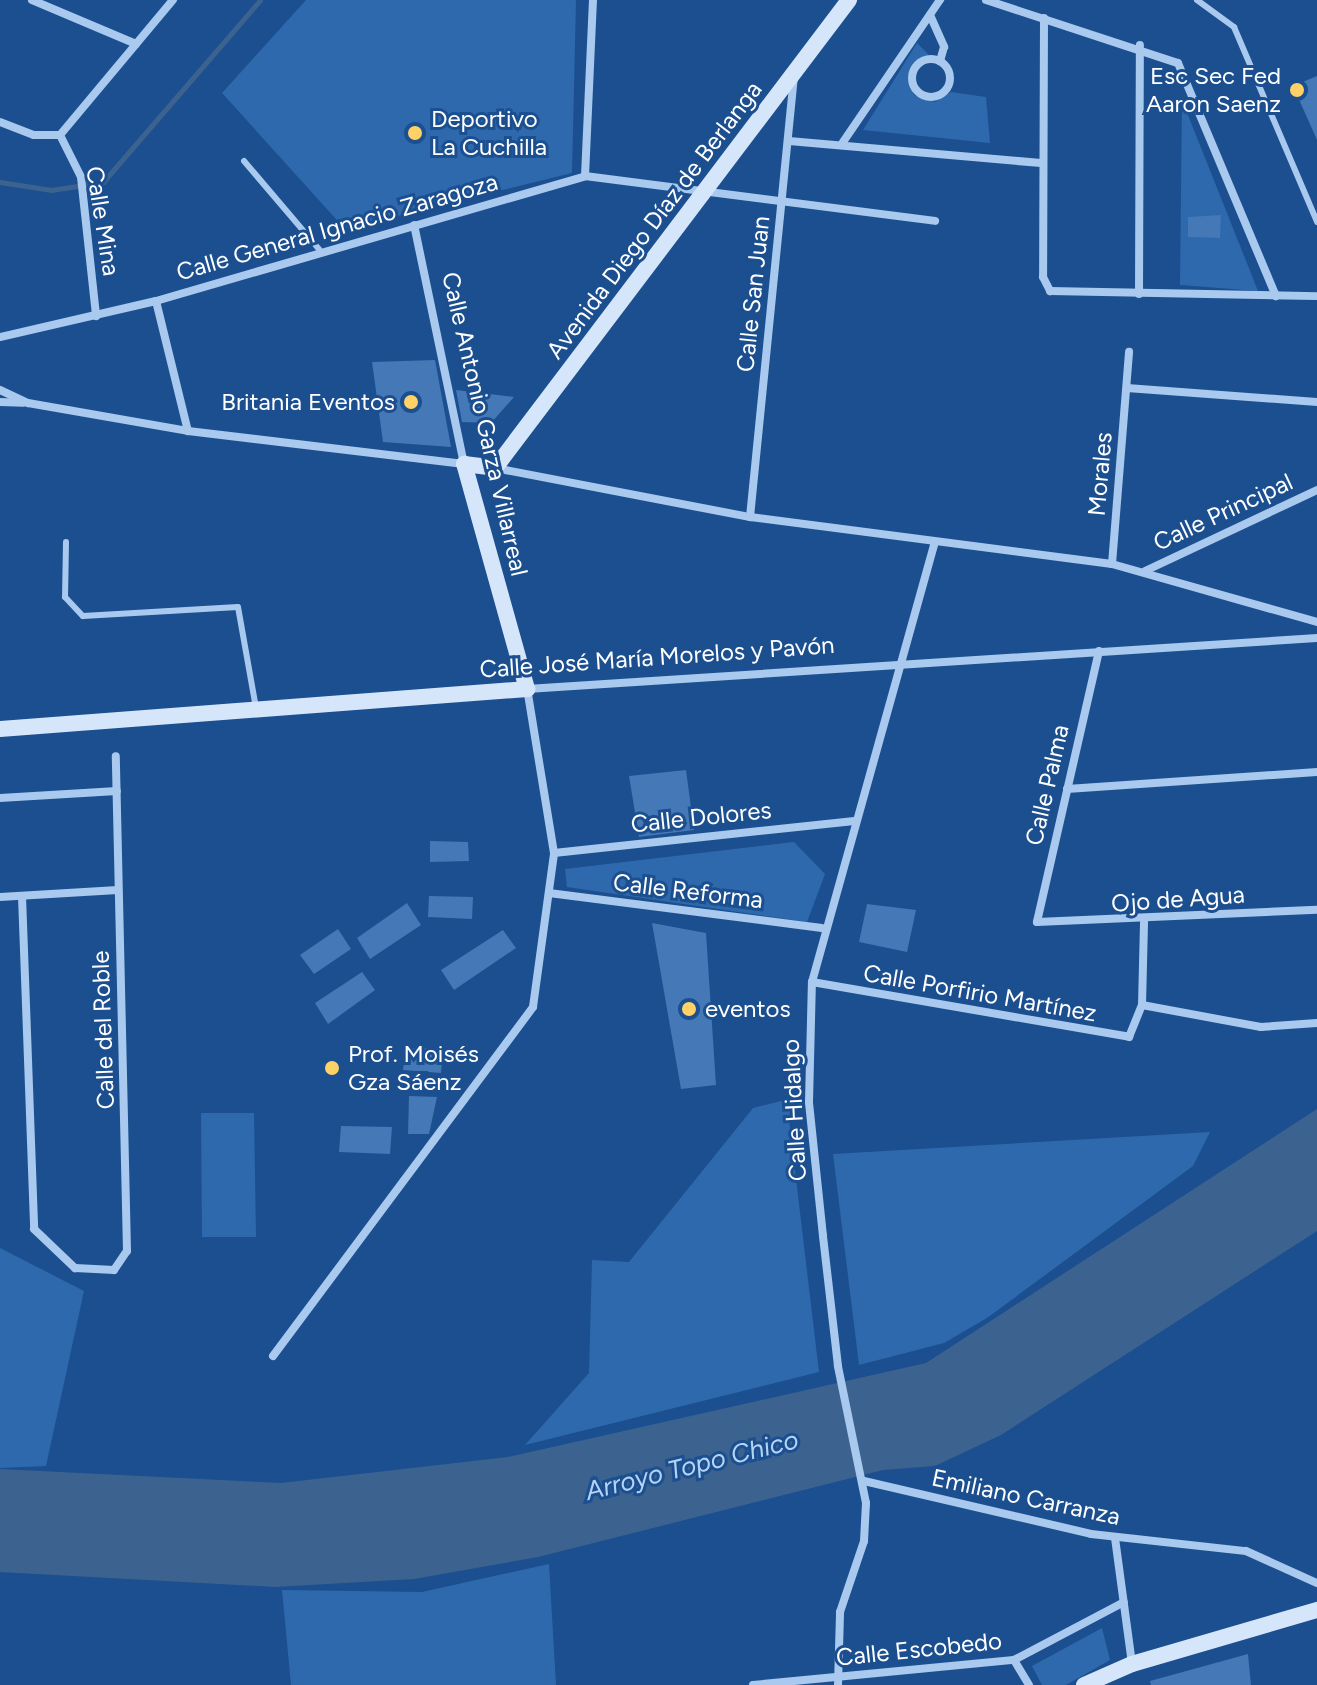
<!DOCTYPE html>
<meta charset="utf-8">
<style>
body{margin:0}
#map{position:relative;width:1317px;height:1685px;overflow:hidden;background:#1b4f8f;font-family:Figtree,sans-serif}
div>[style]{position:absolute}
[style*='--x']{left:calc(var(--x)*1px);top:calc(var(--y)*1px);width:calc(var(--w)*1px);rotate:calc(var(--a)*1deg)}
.green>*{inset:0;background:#2e69ad}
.water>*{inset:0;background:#3c6290}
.stream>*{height:5px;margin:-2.5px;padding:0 2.5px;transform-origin:2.5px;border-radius:2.5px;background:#3c6290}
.building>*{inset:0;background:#4478b7}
.lane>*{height:6px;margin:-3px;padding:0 3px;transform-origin:3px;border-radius:3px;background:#a9c9ee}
.street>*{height:8px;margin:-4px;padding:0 4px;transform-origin:4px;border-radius:4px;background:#a9c9ee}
.street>.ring{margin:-4px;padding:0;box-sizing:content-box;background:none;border:8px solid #a9c9ee;border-radius:50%}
.secondary>*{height:16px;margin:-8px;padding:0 8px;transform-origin:8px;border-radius:8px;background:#d6e6fa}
.dots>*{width:22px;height:22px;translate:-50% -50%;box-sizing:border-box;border:4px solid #1b4f8f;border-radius:50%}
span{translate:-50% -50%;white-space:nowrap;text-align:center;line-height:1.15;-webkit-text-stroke:6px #1b4f8f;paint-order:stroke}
.poi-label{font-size:24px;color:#fff}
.right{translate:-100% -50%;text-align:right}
.left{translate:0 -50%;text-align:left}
.street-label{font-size:24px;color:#fff}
.water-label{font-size:26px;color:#b5d3f5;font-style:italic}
</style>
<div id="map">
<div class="green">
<div style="clip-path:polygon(306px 0,576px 0,572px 173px,345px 229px,222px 93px)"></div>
<div style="clip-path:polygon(917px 43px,930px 56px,909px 71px,914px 95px,935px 102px,951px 92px,986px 97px,990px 143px,863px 130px)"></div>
<div style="clip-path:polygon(1182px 100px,1258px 291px,1180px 285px)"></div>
<div style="clip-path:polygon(794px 842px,825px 874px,807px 922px,567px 887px,565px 869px)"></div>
<div style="clip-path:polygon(793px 1098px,789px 1120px,819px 1372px,525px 1445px,589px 1373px,592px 1260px,629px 1262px,753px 1108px)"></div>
<div style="clip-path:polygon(201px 1113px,254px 1113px,256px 1237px,202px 1237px)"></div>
<div style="clip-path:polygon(1210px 1132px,1193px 1166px,987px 1318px,944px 1343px,859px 1365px,833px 1154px)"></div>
<div style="clip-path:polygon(0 1248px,84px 1291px,46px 1466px,0 1468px)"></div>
<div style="clip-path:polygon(549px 1564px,556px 1685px,291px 1685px,282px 1590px,422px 1592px)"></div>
<div style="clip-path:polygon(1102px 1628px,1110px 1660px,1066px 1685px,1042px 1685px,1032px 1666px)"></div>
</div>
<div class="water">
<div style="clip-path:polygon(1317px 1109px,1317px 1231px,1001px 1435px,935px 1466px,883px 1470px,538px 1557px,414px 1579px,275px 1587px,0 1572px,0 1469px,281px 1483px,508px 1457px,926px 1363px)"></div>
</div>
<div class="stream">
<div style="--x:0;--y:182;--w:52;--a:8.9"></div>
<div style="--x:51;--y:190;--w:53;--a:-8.7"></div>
<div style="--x:103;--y:182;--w:240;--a:-49.2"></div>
</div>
<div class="building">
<div style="clip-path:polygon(1317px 76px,1317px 140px,1293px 86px)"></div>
<div style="clip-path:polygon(1221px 215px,1220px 238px,1188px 237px,1188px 217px)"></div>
<div style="clip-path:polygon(435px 360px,451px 447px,383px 442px,372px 362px)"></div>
<div style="clip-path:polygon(456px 390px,514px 397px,491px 423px,462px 422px)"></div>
<div style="clip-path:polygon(686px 770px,694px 830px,639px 837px,629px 776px)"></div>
<div style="clip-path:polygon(430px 841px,468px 842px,469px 861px,430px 862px)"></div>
<div style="clip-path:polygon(429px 896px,473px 897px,472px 919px,428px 917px)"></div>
<div style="clip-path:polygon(407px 903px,421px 925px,370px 959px,357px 938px)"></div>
<div style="clip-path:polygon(867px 904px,916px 910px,907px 952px,859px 942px)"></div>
<div style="clip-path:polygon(652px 923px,706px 933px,716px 1085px,681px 1089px)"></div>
<div style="clip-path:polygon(338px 929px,351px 949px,314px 974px,300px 955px)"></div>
<div style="clip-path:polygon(503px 930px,516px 948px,454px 990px,441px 970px)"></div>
<div style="clip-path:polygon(362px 972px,375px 990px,328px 1024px,315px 1003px)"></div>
<div style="clip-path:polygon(406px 1048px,443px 1049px,441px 1073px,403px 1070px)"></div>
<div style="clip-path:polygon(409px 1096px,437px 1097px,429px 1134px,408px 1134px)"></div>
<div style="clip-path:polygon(341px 1126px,392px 1127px,390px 1154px,339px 1152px)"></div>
<div style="clip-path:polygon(1248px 1654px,1251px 1685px,1151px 1685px,1150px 1681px)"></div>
</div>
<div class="lane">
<div style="--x:1197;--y:0;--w:46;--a:36.1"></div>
<div style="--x:1234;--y:27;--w:212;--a:66.9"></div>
<div style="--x:244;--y:161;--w:116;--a:49.6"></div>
<div style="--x:66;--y:542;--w:55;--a:91"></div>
<div style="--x:65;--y:597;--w:26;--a:47"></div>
<div style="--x:83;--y:616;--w:155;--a:-3.3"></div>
<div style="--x:238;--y:607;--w:103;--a:79.9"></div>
</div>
<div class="street">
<div style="--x:32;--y:0;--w:113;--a:22.9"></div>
<div style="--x:986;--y:0;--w:202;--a:18.2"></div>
<div style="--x:1178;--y:63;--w:253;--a:67.2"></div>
<div style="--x:930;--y:15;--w:35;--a:66"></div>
<div style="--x:944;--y:47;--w:15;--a:106"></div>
<div style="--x:1044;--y:18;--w:259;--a:90.2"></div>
<div style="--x:1043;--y:277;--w:16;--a:63"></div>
<div style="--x:1050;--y:291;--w:267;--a:1.1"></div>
<div class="ring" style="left:912px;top:59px;width:30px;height:30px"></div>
<div style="--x:0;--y:122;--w:36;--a:21"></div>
<div style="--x:34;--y:135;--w:26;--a:0"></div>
<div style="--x:60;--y:135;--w:47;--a:63.4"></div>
<div style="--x:81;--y:177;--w:140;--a:83.8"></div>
<div style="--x:60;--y:135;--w:176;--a:-50.1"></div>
<div style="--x:789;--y:141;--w:253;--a:5"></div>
<div style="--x:841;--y:145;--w:176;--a:-55.7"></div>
<div style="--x:585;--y:176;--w:176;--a:-87.4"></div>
<div style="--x:1139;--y:294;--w:249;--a:-89.8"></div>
<div style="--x:156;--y:301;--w:134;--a:76.2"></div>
<div style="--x:0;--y:337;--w:160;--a:-13"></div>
<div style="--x:156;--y:301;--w:447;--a:-16.2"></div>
<div style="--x:585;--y:176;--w:353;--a:7.3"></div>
<div style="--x:1127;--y:388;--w:191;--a:4.2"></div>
<div style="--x:0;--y:390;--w:31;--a:25"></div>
<div style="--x:28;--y:403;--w:162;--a:9.9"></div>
<div style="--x:188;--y:431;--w:278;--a:6.8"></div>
<div style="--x:464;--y:464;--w:244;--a:-101.8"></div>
<div style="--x:0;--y:402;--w:23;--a:2"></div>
<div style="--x:495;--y:468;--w:260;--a:10.9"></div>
<div style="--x:750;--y:517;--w:365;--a:7.4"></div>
<div style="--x:1112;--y:564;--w:213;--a:15.8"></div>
<div style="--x:750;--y:517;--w:443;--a:-84.3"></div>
<div style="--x:1112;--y:564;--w:213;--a:-85.4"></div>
<div style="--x:1145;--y:571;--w:190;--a:-25.2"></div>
<div style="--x:1099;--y:651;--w:278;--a:102.9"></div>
<div style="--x:1037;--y:922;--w:280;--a:-2.5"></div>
<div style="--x:1067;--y:789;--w:251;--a:-3.9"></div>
<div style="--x:0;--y:798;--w:117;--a:-3.4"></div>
<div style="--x:554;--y:853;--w:302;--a:-6.1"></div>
<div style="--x:549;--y:893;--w:275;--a:7.3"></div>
<div style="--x:22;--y:896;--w:333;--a:87.9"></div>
<div style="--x:34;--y:1229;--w:57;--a:43.6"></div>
<div style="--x:75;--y:1268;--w:39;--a:3"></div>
<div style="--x:114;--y:1270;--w:23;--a:-56"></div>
<div style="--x:127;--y:1251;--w:495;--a:-91.3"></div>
<div style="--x:0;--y:897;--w:118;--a:-3.4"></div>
<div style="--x:812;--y:982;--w:322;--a:9.8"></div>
<div style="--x:1129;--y:1037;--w:35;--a:-68"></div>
<div style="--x:1142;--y:1005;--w:83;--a:-88.6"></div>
<div style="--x:1142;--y:1005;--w:121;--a:10.5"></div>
<div style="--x:1261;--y:1027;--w:56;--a:-4.1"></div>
<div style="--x:273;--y:1356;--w:435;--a:-53.3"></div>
<div style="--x:533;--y:1007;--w:155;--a:-82.2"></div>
<div style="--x:554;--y:853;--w:166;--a:-99.3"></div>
<div style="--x:527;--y:689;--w:792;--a:-3.69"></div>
<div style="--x:864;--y:1481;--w:233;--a:13.1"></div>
<div style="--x:1091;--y:1534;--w:156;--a:6.3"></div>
<div style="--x:1246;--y:1551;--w:78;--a:24.3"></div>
<div style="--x:1115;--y:1538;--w:127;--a:82.3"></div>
<div style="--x:1014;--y:1660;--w:29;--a:59"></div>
<div style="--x:753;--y:1685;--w:262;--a:-5.5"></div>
<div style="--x:1014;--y:1660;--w:124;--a:-27.8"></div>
<div style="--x:838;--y:1685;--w:73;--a:-88.4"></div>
<div style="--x:840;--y:1612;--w:75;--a:-71.3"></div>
<div style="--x:864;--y:1541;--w:38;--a:-87"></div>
<div style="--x:866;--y:1503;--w:140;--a:-101.6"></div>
<div style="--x:838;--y:1366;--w:131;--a:-96.6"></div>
<div style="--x:823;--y:1236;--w:135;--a:-96"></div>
<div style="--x:809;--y:1102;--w:120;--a:-88.6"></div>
<div style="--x:812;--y:982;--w:457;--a:-74.4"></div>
</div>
<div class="secondary">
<div style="--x:0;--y:729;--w:529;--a:-4.34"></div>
<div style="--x:527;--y:689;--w:234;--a:-105.6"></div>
<div style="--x:464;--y:464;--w:31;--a:7"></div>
<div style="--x:495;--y:468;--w:587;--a:-52.9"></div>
<div style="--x:1084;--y:1685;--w:52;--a:-23.6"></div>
<div style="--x:1132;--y:1664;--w:193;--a:-16.3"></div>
</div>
<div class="dots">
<div style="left:1297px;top:90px;background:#ffd166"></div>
<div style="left:415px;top:133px;background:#ffd166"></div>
<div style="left:411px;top:402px;background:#ffd166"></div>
<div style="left:689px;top:1009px;background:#ffd166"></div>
<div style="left:332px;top:1068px;background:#ffd166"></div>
</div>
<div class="poi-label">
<span class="right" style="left:1281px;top:90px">Esc Sec Fed<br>Aaron Saenz</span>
<span class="left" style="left:431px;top:133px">Deportivo<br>La Cuchilla</span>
<span class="right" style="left:395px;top:402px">Britania Eventos</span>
<span class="left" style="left:705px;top:1009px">eventos</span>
<span class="left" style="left:348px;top:1068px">Prof. Moisés<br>Gza Sáenz</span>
</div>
<div class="street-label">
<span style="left:654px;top:220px;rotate:-53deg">Avenida Diego Díaz de Berlanga</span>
<span style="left:103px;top:221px;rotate:81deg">Calle Mina</span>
<span style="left:337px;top:227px;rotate:-16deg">Calle General Ignacio Zaragoza</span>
<span style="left:753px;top:294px;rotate:-84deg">Calle San Juan</span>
<span style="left:485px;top:424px;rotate:77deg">Calle Antonio Garza Villarreal</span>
<span style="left:1100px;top:474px;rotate:-85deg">Morales</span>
<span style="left:1223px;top:512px;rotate:-25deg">Calle Principal</span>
<span style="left:657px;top:657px;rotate:-4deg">Calle José María Morelos y Pavón</span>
<span style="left:1047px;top:785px;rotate:-77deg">Calle Palma</span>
<span style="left:701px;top:817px;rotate:-6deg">Calle Dolores</span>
<span style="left:688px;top:891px;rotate:7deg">Calle Reforma</span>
<span style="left:1178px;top:899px;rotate:-4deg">Ojo de Agua</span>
<span style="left:980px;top:993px;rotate:10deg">Calle Porfirio Martínez</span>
<span style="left:103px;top:1030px;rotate:-92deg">Calle del Roble</span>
<span style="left:794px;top:1110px;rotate:-93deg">Calle Hidalgo</span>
<span style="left:1026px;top:1497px;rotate:12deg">Emiliano Carranza</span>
<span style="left:919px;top:1649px;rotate:-6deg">Calle Escobedo</span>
</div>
<div class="water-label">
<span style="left:692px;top:1466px;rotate:-14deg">Arroyo Topo Chico</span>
</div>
</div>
